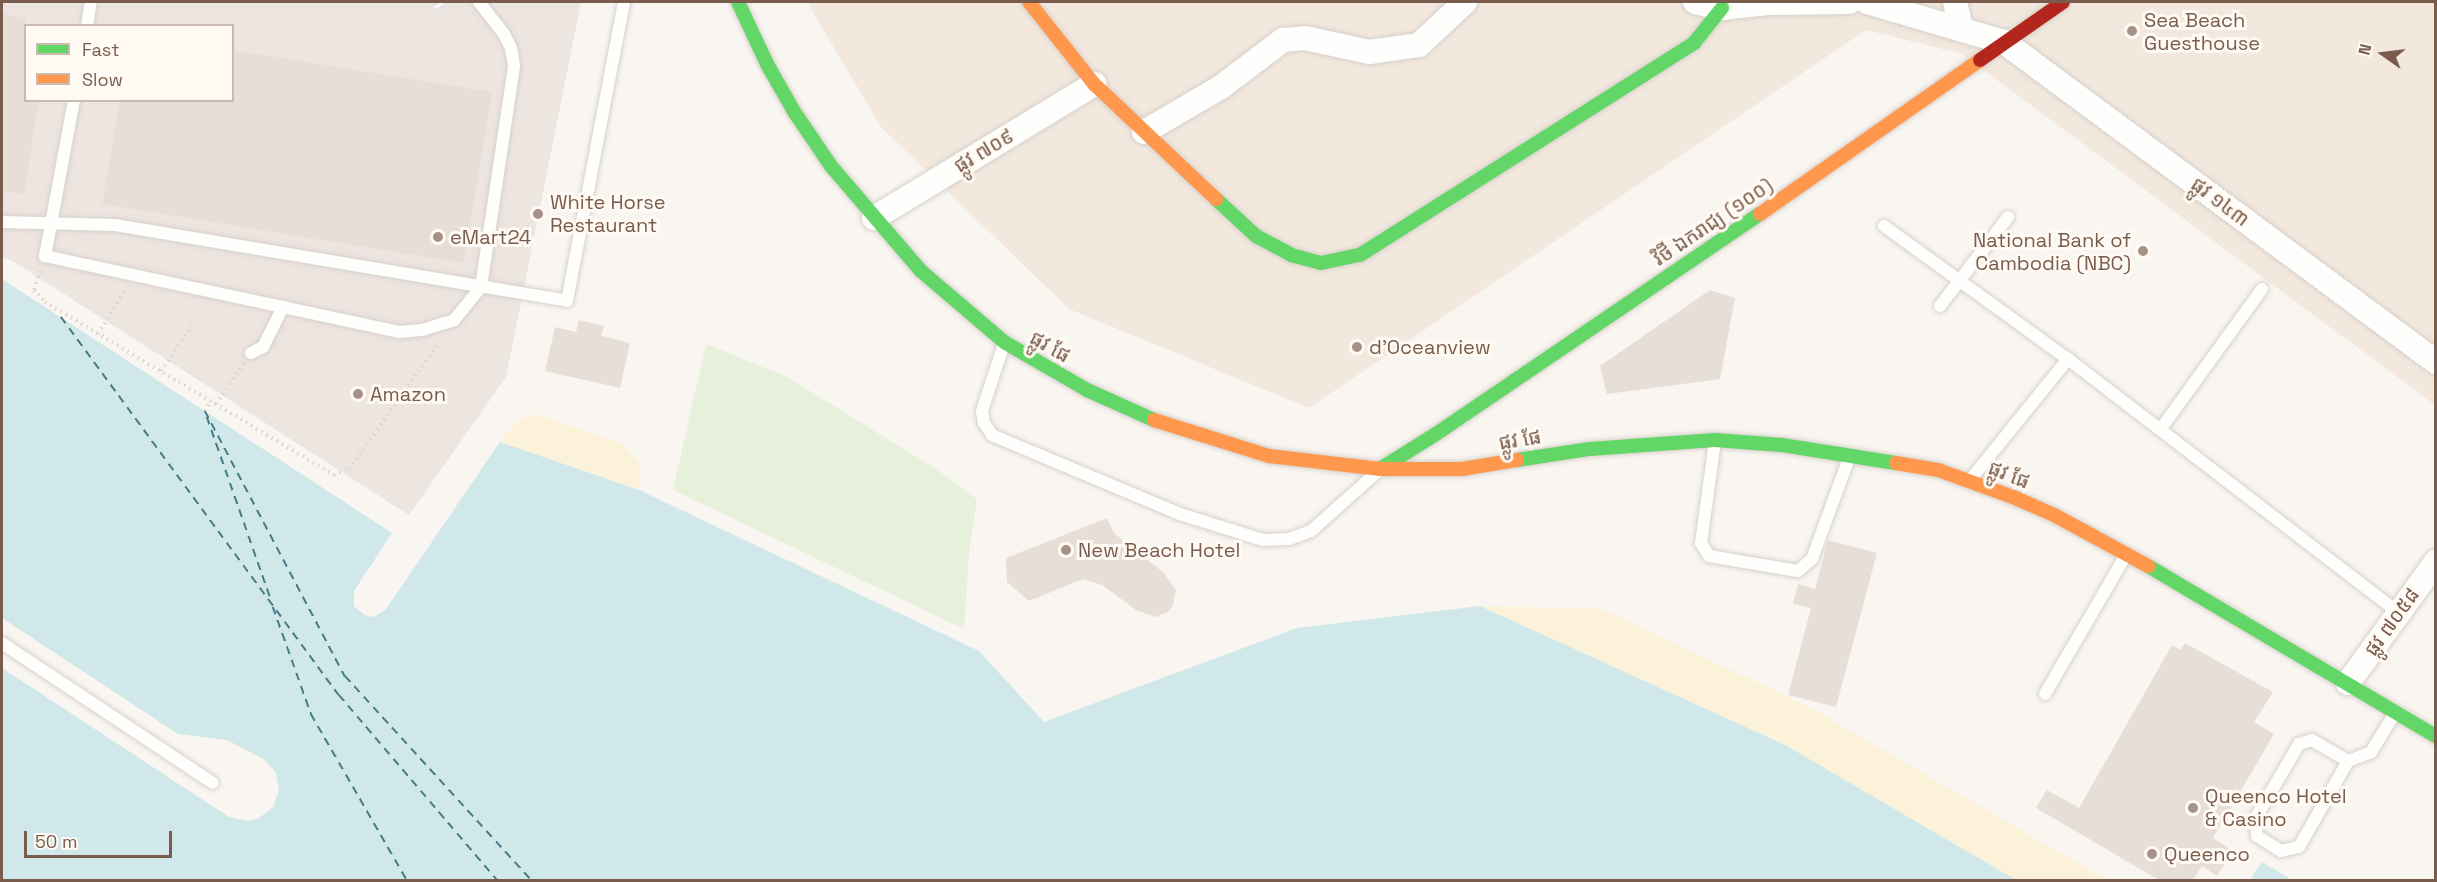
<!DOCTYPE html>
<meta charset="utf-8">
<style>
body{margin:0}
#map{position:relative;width:2437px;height:882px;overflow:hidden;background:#f9f5f0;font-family:"Space Grotesk","Noto Sans Khmer",sans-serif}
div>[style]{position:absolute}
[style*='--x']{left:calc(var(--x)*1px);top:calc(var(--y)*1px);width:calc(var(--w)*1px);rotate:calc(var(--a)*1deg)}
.residential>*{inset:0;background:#f2e8de}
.industrial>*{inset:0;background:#ede5e0}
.green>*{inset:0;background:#e7f0db}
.sand>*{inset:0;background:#fbf2d9}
.water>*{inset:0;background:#d0e8ea}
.ferry>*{height:1.5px;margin-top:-0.75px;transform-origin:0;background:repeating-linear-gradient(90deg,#437c86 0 8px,transparent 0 14px)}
.building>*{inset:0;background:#e6ded7}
.path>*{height:4px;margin-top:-2px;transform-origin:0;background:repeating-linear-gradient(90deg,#dcd5d0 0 1.5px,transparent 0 6px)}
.roads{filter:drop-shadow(0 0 2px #d7d1cb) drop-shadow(0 0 2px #d7d1cb)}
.lane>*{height:12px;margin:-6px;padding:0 6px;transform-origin:6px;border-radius:6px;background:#fefefd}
.street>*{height:24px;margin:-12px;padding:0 12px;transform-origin:12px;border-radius:12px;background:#fefefd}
.fast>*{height:14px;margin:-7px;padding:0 7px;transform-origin:7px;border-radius:7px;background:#63d668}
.slow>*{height:14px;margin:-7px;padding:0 7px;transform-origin:7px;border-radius:7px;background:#ff974d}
.jam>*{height:14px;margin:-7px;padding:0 7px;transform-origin:7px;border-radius:7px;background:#b3261e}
.rail>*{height:7px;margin-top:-3.5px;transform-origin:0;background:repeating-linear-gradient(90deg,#fffaf3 0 14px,#e6e3e7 0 28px);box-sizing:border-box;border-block:2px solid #e6e3e7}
.dots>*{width:16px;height:16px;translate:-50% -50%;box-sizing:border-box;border:3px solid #fffaf3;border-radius:50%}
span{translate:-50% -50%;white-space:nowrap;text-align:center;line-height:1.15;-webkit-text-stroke:6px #fffaf3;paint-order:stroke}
.poi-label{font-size:20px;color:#7a5c4d}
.left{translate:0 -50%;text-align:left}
.right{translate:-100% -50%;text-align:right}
.street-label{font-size:20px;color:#7a5c4d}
.frame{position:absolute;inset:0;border:3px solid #7a5c4d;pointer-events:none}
.legend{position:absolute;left:24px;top:24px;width:210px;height:78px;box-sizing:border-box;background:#fffaf3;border:2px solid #cabbb1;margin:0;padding:8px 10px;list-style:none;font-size:18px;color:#7a5c4d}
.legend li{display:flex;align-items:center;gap:12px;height:30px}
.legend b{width:30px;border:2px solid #cabbb1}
.north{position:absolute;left:2353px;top:24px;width:60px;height:60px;-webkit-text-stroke:4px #fffaf3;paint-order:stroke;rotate:284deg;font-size:16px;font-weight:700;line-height:24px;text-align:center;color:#7a5c4d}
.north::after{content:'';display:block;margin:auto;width:21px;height:27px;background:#7a5c4d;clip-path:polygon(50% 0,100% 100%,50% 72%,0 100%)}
.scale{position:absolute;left:24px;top:831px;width:148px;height:27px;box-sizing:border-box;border:3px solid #7a5c4d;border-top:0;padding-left:8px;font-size:18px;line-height:21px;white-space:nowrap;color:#7a5c4d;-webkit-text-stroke:4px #fffaf3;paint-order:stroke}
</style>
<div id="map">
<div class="residential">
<div style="clip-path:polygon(807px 2px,2435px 2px,2435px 405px,1962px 54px,1866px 30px,1309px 408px,1069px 309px,881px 127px)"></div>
</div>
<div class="industrial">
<div style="clip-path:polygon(evenodd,2px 2px,581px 2px,506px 377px,409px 515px,11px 260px,2px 258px,2px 2px,26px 26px,232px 26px,232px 100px,26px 100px,26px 26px)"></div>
</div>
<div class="green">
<div style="clip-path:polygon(706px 344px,787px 377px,936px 469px,977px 499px,969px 553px,964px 629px,673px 490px)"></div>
</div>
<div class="sand">
<div style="clip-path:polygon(537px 414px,621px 443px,640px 464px,639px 490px,500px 442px,519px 420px)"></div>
<div style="clip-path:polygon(1480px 606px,1602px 609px,1811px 708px,2107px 880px,2016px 880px,1787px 746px)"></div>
</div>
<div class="water">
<div style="clip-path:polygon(2px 279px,392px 533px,354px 591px,354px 606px,364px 615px,374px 617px,386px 609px,500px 442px,639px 490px,979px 651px,1044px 722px,1297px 628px,1480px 606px,1787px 746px,2016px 880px,2px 880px,2px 668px,229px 817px,247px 821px,258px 819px,273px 807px,279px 790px,276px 773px,265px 760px,227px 740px,178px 734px,2px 618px)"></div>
<div style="clip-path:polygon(2262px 862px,2292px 880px,2250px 880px)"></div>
</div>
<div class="ferry">
<div style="--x:61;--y:317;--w:469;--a:53.7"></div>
<div style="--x:339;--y:695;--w:243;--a:49.5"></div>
<div style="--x:205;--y:411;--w:300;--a:62.2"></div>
<div style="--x:345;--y:676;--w:276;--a:47.6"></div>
<div style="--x:207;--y:417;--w:194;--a:70.7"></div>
<div style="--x:273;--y:607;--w:114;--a:70.4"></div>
<div style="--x:311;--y:714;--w:192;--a:60"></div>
</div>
<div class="building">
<div style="clip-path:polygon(2px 14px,26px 18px,26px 100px,39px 100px,24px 194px,2px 191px)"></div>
<div style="clip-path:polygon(232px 50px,492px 92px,464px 263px,102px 204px,120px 100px,232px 100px)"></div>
<div style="clip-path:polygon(1710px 290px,1735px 298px,1720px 379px,1607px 394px,1600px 366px)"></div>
<div style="clip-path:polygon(579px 320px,604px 326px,601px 336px,630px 343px,620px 388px,545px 371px,555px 327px,576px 332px)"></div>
<div style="clip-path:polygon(1107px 518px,1114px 533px,1164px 573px,1176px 590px,1173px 605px,1168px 612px,1155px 617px,1136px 610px,1102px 585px,1083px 579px,1029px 601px,1007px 582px,1006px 558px)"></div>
<div style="clip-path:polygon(1828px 540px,1877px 553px,1836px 707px,1788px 695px,1811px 608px,1793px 604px,1798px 584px,1815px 589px)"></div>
<div style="clip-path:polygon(2185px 643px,2273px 692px,2254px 722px,2274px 734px,2213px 838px,2233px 851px,2217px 876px,2202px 866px,2193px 880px,2159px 880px,2036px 808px,2047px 790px,2079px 808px,2172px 645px,2180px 650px)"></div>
</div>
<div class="path">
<div style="--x:40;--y:271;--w:20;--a:108"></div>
<div style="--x:34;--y:290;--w:16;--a:47"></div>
<div style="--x:45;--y:302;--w:337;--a:30.9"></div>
<div style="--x:334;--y:475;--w:16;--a:-22"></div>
<div style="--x:349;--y:469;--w:157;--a:-54.6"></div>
<div style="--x:98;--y:334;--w:54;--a:-58.7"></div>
<div style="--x:161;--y:371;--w:59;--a:-56"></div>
<div style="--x:216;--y:404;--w:50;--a:-55.7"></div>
<div style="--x:205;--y:411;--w:12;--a:-59"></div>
</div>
<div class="roads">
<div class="lane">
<div style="--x:87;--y:26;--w:24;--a:-81"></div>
<div style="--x:74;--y:100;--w:159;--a:100.5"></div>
<div style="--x:45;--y:256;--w:362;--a:12.1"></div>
<div style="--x:399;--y:332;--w:23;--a:-5"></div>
<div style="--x:422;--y:330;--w:34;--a:-17"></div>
<div style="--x:454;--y:320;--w:43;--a:-50.7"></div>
<div style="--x:481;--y:287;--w:223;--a:-81.5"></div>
<div style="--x:514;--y:66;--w:18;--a:-99"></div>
<div style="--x:511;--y:48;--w:16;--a:-117"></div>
<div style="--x:504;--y:34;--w:41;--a:-128"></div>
<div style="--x:2;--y:222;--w:113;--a:1.5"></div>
<div style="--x:115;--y:225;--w:458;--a:9.5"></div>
<div style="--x:567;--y:301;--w:304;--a:-79.2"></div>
<div style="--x:1884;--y:226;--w:227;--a:35.9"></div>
<div style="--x:2068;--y:359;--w:416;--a:37.5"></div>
<div style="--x:1940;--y:306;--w:112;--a:-52.6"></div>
<div style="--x:1004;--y:344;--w:71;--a:108.2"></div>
<div style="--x:982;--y:411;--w:12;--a:81"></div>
<div style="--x:984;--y:423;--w:14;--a:56"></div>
<div style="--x:992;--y:435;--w:204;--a:22.8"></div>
<div style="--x:1180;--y:514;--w:87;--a:17.4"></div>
<div style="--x:1263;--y:540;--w:26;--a:-2"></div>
<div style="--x:1289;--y:539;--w:23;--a:-20"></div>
<div style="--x:1311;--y:531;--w:87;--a:-41.7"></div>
<div style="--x:251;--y:353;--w:13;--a:-27"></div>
<div style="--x:263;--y:347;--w:45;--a:-63.4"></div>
<div style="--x:2160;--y:430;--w:174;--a:-54.1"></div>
<div style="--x:1715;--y:441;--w:103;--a:97.8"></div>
<div style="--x:1701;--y:543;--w:15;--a:58"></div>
<div style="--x:1709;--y:556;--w:90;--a:9.6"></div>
<div style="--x:1798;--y:571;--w:18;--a:-41"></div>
<div style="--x:1812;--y:559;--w:108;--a:-69.9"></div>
<div style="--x:1970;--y:480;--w:156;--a:-51"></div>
<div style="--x:2;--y:643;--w:253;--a:33.6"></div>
<div style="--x:2045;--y:694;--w:161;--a:-59.8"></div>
<div style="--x:2348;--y:761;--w:42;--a:-149.7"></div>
<div style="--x:2312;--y:740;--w:14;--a:163"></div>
<div style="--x:2299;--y:744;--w:87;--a:120.4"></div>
<div style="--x:2255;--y:819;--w:17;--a:83"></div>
<div style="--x:2257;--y:836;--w:28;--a:32"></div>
<div style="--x:2281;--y:851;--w:18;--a:-13"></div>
<div style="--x:2299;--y:847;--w:99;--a:-60.3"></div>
<div style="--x:2348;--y:761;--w:25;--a:-21"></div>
<div style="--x:2371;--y:752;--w:46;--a:-58.4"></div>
</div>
<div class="street">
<div style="--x:1695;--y:2;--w:28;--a:13"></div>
<div style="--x:1722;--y:8;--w:46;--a:-6.2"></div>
<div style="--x:1768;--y:3;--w:81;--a:-0.7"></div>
<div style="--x:1867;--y:2;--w:143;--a:16.3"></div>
<div style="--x:2004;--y:42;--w:538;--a:36.53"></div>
<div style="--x:1955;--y:2;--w:28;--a:77"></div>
<div style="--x:1144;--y:132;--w:89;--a:-30.3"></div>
<div style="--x:1221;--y:87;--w:78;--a:-37.2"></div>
<div style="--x:1283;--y:40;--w:22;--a:-5"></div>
<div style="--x:1305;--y:38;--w:66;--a:12.3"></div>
<div style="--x:1369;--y:52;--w:50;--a:-8"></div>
<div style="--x:1419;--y:45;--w:63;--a:-43.1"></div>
<div style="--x:874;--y:218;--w:258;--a:-31.3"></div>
<div style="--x:2348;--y:683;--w:150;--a:-54"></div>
</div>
<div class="fast">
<div style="--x:738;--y:2;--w:68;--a:64.9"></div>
<div style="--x:767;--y:64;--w:56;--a:60.3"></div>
<div style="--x:795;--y:113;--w:64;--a:55.8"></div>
<div style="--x:831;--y:166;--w:138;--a:49.4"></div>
<div style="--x:921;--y:271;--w:109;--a:40.5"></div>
<div style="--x:1004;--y:342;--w:96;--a:30"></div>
<div style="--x:1087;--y:390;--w:73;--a:24.1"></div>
<div style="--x:1216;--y:199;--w:54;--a:42.8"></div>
<div style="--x:1256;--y:236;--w:40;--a:28"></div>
<div style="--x:1291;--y:255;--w:31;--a:15"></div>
<div style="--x:1321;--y:263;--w:40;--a:-12"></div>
<div style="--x:1360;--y:255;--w:396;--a:-32.4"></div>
<div style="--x:1694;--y:43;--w:45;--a:-51.3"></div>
<div style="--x:1517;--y:460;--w:74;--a:-8.6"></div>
<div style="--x:1590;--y:449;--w:125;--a:-4.1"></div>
<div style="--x:1715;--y:440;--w:67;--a:4.3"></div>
<div style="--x:1782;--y:445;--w:115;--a:9"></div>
<div style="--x:1380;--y:469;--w:66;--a:-32"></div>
<div style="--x:1436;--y:434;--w:392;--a:-34.2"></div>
<div style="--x:2148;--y:566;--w:334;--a:30.6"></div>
</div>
<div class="slow">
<div style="--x:1029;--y:2;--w:105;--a:51.6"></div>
<div style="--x:1094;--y:84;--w:168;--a:43.3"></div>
<div style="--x:1760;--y:214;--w:269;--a:-35"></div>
<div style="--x:1154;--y:420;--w:121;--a:17.4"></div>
<div style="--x:1269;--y:456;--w:112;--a:6.7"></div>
<div style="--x:1380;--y:469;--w:82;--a:0"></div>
<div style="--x:1462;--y:469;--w:56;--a:-9.3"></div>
<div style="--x:1896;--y:463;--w:43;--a:9.5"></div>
<div style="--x:1938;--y:470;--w:80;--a:19.8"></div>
<div style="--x:2013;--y:497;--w:47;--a:23.8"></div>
<div style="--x:2056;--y:516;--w:105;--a:28.5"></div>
</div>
<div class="jam">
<div style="--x:1980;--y:60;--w:101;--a:-34.9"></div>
</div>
</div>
<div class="rail">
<div style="--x:435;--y:7;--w:10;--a:-29"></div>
</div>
<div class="dots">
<div style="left:2132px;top:31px;background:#a69286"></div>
<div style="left:538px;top:214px;background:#a69286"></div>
<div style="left:438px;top:237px;background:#a69286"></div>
<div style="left:2143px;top:251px;background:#a69286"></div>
<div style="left:1357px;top:347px;background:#a69286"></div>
<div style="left:358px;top:394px;background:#a69286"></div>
<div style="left:1066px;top:550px;background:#a69286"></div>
<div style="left:2193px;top:808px;background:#a69286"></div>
<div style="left:2152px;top:854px;background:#a69286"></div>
</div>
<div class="poi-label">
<span class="left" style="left:2144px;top:32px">Sea Beach<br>Guesthouse</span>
<span class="left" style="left:550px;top:214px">White Horse<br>Restaurant</span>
<span class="left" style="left:450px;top:237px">eMart24</span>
<span class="right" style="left:2131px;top:252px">National Bank of<br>Cambodia (NBC)</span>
<span class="left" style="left:1369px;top:347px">d'Oceanview</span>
<span class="left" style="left:370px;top:394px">Amazon</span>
<span class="left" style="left:1078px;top:550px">New Beach Hotel</span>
<span class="left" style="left:2205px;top:808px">Queenco Hotel<br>&amp; Casino</span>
<span class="left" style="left:2164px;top:854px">Queenco</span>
</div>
<div class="street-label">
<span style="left:984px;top:151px;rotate:-31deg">ផ្លូវ ៧០៩</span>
<span style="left:2220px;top:202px;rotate:37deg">ផ្លូវ ១៤៣</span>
<span style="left:1713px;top:222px;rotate:-34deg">វិថី ឯករាជ្យ (១០០)</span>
<span style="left:1050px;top:347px;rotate:30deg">ផ្លូវ ផែ</span>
<span style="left:1520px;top:440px;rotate:-9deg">ផ្លូវ ផែ</span>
<span style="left:2009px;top:475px;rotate:22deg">ផ្លូវ ផែ</span>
<span style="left:2392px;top:622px;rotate:-54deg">ផ្លូវ ៧០៥៨</span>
</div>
<div class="frame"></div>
<ul class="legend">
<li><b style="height:8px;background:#63d668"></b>Fast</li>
<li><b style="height:8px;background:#ff974d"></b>Slow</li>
</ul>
<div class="north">N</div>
<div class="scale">50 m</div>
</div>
